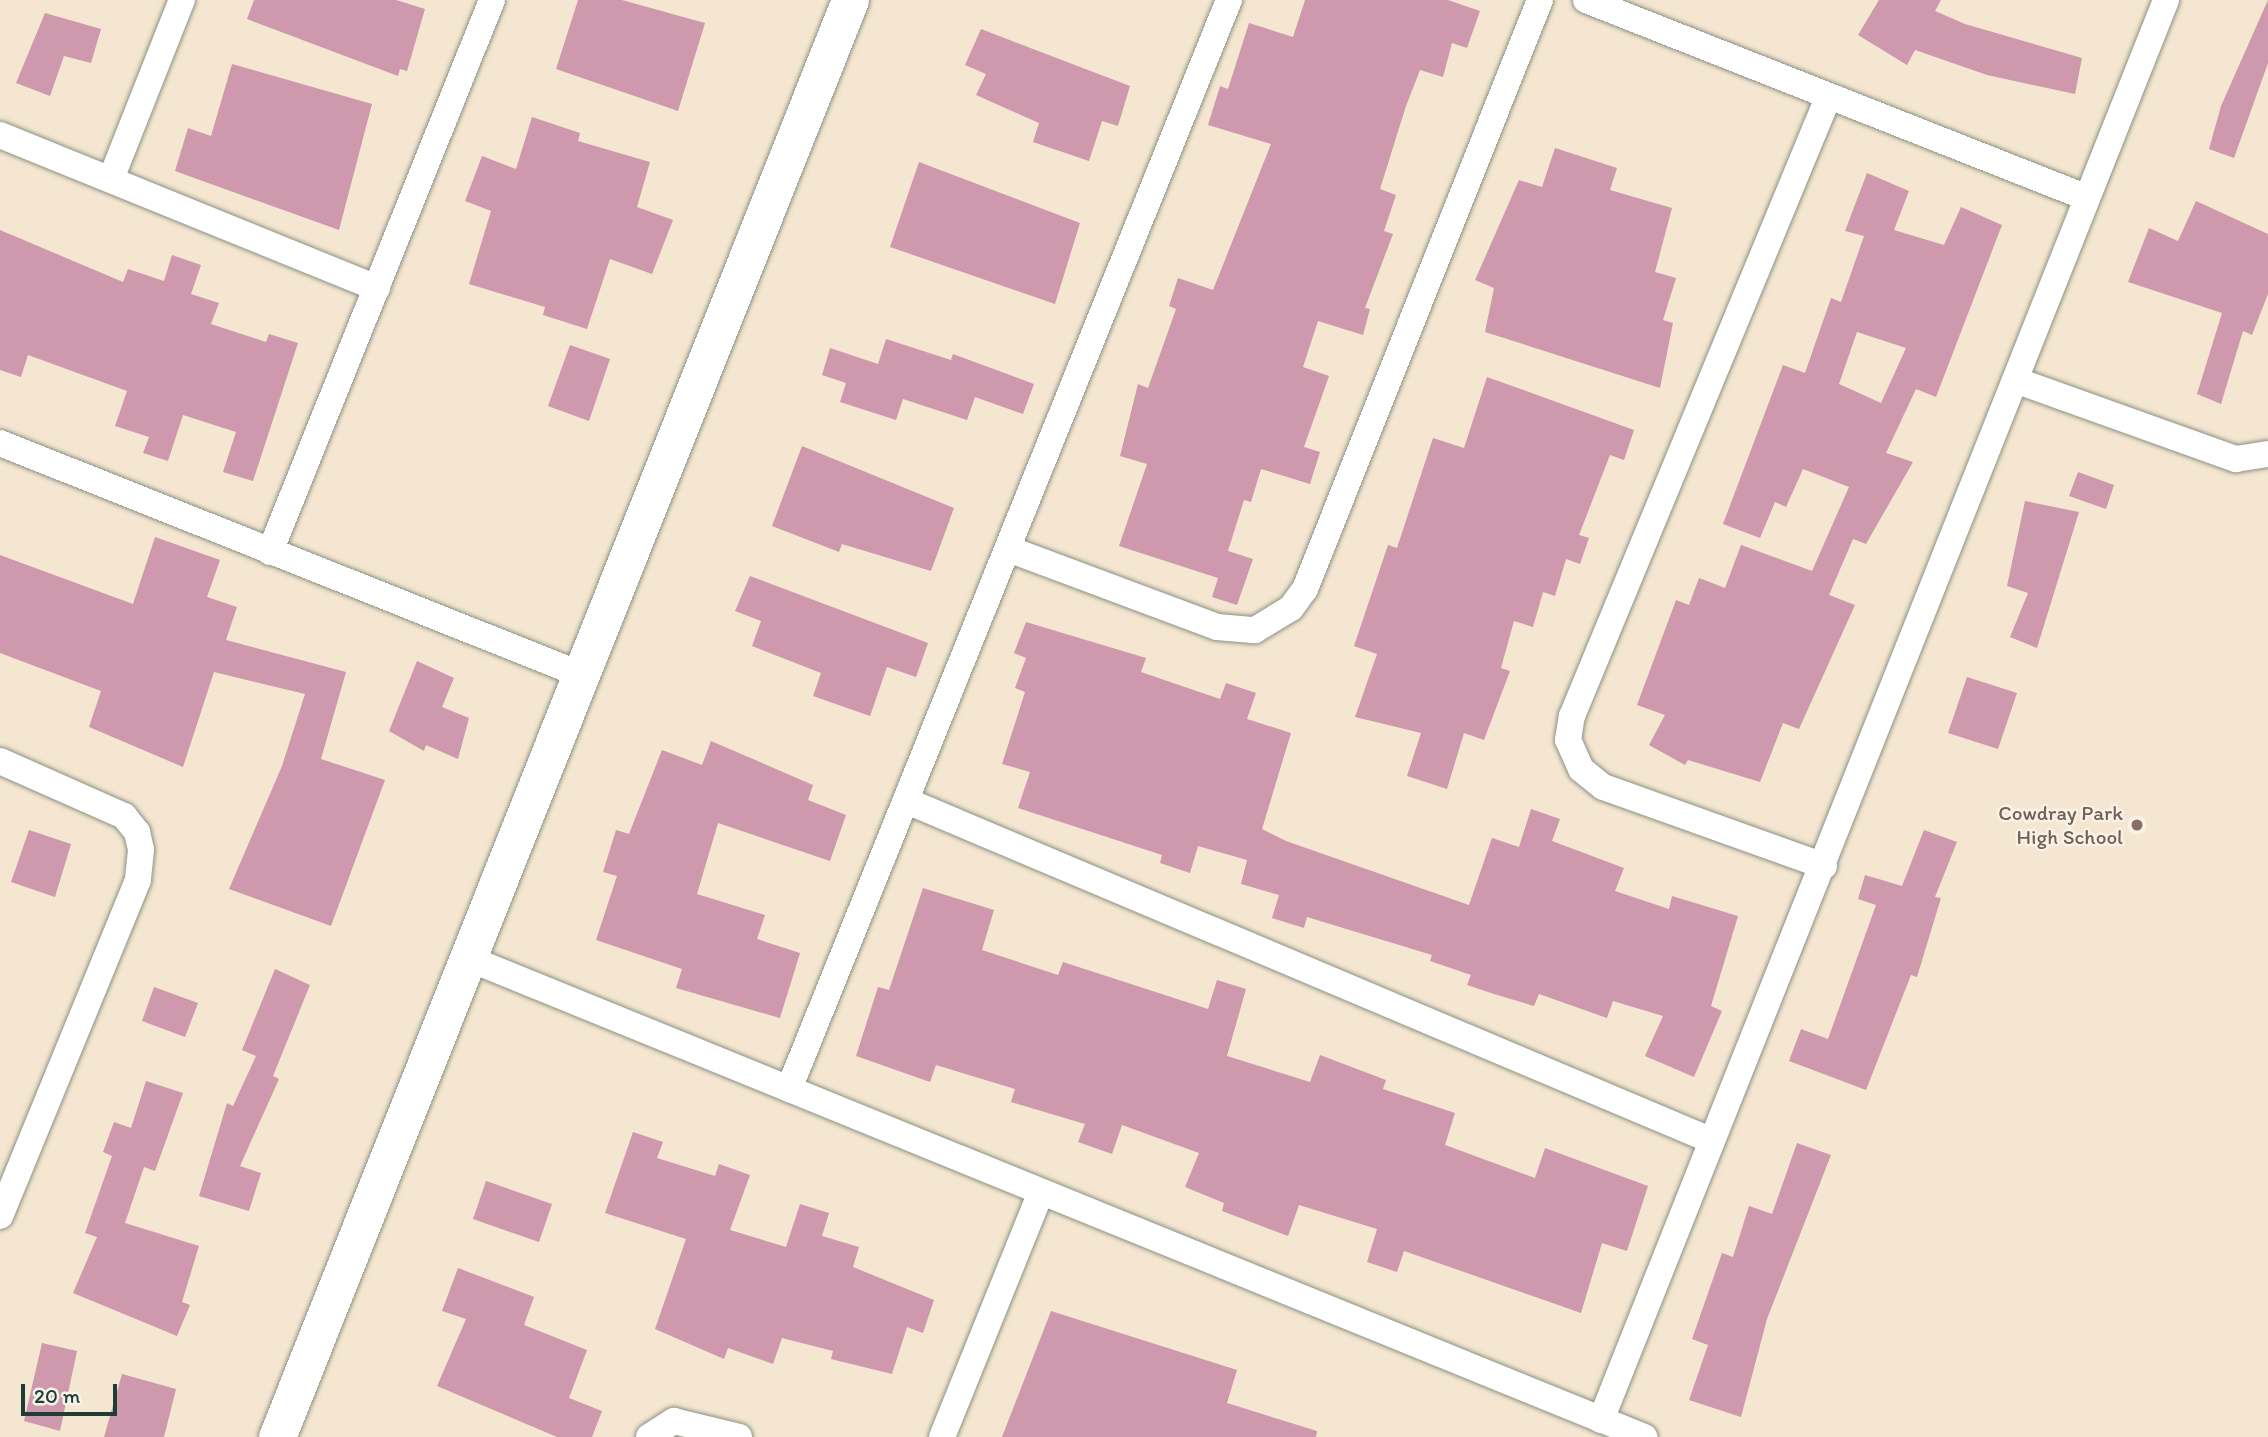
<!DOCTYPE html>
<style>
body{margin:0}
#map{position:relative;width:2268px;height:1437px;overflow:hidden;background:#f5e6d1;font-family:Itim,sans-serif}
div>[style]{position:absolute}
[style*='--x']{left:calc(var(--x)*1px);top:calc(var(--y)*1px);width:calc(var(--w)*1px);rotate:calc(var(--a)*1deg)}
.building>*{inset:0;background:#ce98ad}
.roads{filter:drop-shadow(0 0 2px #8a9282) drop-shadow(0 0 2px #8a9282)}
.street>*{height:26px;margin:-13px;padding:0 13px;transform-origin:13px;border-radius:13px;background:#fff}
.secondary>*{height:37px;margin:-18.5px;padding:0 18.5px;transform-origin:18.5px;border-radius:18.5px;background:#fff}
.dots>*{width:19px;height:19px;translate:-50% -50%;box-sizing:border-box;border:4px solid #f7f3e8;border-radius:50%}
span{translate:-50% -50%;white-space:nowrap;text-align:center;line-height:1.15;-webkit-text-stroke:5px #f7f3e8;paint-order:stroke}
.education-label{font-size:21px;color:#785e54}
.right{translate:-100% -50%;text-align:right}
.scale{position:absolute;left:21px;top:1384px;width:96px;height:32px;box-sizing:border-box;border:4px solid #1f3d34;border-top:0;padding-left:9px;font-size:21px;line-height:24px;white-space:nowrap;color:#1f3d34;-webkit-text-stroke:5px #f7f3e8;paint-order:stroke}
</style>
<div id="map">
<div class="building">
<div style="clip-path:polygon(254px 0,396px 0,425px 9px,407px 71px,400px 69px,398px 76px,247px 19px)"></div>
<div style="clip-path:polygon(578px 0,622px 0,705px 23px,678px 111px,556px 69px)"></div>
<div style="clip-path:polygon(1305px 0,1448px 0,1480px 11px,1467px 48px,1452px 43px,1443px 77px,1420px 70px,1406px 106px,1380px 189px,1396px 195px,1384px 231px,1393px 234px,1365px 308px,1370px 309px,1363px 335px,1318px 321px,1303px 367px,1329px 376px,1304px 447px,1320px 452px,1310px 484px,1261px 469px,1251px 502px,1244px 500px,1228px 551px,1253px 559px,1237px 605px,1212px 597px,1218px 578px,1119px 546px,1147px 464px,1120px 456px,1138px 384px,1148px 388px,1176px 309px,1169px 306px,1178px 278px,1213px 290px,1271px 144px,1208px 125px,1220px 86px,1228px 89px,1249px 23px,1293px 37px)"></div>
<div style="clip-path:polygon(1879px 0,1941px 0,1935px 11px,1965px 24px,2082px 58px,2075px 94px,1987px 75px,1915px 50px,1907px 65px,1858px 35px)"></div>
<div style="clip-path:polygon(2268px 0,2268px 63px,2234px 158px,2209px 149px,2221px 106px)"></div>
<div style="clip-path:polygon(45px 13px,101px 29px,91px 63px,64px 56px,50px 96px,16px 83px)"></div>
<div style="clip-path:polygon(981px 29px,1130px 86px,1118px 126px,1102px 121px,1089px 161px,1033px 142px,1039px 123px,976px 95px,986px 74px,965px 65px)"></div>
<div style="clip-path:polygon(232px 64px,372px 104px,339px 230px,175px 171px,188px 128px,211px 136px)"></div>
<div style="clip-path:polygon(532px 117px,580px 133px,578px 141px,650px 162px,637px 207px,673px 220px,652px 274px,610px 259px,587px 329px,543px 315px,545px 307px,469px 284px,491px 211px,465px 201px,482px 156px,516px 169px)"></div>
<div style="clip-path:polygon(1555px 148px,1617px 168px,1610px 190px,1672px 208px,1655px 272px,1676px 278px,1663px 320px,1673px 323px,1660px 388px,1485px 332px,1494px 288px,1475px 280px,1519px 180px,1542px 187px)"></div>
<div style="clip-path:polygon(919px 162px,1080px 223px,1055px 304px,890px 247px)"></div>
<div style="clip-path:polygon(evenodd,1867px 173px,1909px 191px,1894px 230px,1944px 245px,1961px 207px,2002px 225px,1936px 397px,1916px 389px,1886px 453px,1913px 462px,1866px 544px,1853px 539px,1829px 595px,1855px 605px,1799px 729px,1783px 723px,1760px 782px,1688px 760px,1685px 765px,1649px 745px,1665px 715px,1637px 705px,1676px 600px,1689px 605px,1699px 578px,1725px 588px,1741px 545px,1812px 571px,1849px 487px,1803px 469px,1786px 507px,1775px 502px,1760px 538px,1723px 524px,1783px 365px,1805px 373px,1831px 298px,1841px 302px,1864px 236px,1845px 231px,1867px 173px,1857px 332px,1906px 348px,1881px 403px,1839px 384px,1857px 332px)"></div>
<div style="clip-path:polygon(2196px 201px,2268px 234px,2268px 294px,2252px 335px,2243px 331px,2221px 404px,2197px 394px,2222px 313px,2128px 282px,2149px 228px,2178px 241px)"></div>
<div style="clip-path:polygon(0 230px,123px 282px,128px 269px,164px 281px,172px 255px,201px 265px,191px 294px,219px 303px,211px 324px,266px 342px,269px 334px,298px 343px,253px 481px,223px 472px,236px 432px,183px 415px,168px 461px,143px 453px,149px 437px,115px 426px,127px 391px,28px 355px,21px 377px,0 370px)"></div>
<div style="clip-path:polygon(886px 339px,951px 360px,953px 354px,1034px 384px,1023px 414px,975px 397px,967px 420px,903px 399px,896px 420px,840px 402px,846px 383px,822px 375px,830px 348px,878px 364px)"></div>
<div style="clip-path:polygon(570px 345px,610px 359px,589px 421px,548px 406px)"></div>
<div style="clip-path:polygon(1487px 377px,1634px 430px,1624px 460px,1610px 455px,1579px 535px,1589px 538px,1580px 564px,1566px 559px,1555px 596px,1543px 592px,1533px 627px,1514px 621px,1501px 668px,1510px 671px,1484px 740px,1464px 733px,1447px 789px,1407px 776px,1421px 733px,1355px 717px,1377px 654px,1354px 646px,1388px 545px,1397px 548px,1433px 438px,1464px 448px)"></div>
<div style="clip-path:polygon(802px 446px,954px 508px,931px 571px,842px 544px,839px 552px,772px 526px)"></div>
<div style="clip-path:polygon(2078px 472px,2114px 485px,2106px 509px,2069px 496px)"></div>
<div style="clip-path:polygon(2025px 501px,2079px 512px,2037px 648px,2010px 637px,2028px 593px,2007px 586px)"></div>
<div style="clip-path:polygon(155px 537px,220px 560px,207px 597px,237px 607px,226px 640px,346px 672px,321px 759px,385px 780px,331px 926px,229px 889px,282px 766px,305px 694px,214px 672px,183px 767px,89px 727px,101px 691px,0 653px,0 555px,133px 604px)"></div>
<div style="clip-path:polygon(750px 576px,928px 643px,916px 677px,887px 667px,870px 716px,813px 696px,821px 673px,752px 646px,761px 621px,735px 611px)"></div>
<div style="clip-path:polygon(1026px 622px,1146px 658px,1141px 672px,1220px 699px,1226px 683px,1256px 693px,1247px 719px,1291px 733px,1262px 829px,1286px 841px,1469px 905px,1492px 838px,1519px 847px,1531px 809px,1560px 819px,1552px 841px,1624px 868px,1615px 891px,1669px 909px,1672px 896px,1738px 916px,1711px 1006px,1722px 1011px,1694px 1077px,1645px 1056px,1663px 1016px,1613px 1001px,1607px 1018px,1539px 994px,1534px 1006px,1494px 994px,1467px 985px,1471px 975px,1430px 961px,1432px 955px,1307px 917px,1304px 928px,1272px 918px,1279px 895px,1241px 884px,1247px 860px,1198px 846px,1190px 873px,1160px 863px,1162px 855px,1018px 808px,1030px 772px,1002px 764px,1025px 692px,1015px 688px,1026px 658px,1014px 653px)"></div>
<div style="clip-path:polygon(417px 661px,454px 678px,442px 707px,469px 718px,458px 759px,426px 745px,424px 751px,389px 731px)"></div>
<div style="clip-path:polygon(1967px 677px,2017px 693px,1998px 749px,1948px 733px)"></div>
<div style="clip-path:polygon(711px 741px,813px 785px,808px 800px,846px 815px,830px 861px,718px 823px,697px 894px,765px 915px,757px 939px,800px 953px,780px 1018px,676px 988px,682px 969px,596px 940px,617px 876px,603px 872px,616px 830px,629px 834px,662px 750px,702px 765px)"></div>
<div style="clip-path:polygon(29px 830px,71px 844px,55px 897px,11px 882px)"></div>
<div style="clip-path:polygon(1924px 830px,1957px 842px,1935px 897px,1941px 898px,1917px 977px,1911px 975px,1866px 1090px,1789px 1061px,1801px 1029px,1828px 1039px,1876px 905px,1858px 899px,1865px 875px,1902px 886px)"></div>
<div style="clip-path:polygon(923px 888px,994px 910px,982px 950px,1058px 975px,1063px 962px,1208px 1009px,1217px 980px,1246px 989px,1227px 1056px,1310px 1082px,1320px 1055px,1386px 1080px,1383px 1089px,1455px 1113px,1445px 1145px,1535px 1178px,1545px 1148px,1648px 1186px,1627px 1251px,1602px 1243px,1581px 1313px,1404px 1251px,1397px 1272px,1367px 1262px,1377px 1229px,1299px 1205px,1288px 1236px,1222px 1211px,1224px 1203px,1185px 1187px,1199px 1153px,1122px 1125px,1112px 1154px,1078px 1142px,1085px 1124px,1011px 1102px,1015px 1089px,936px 1065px,930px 1082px,856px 1056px,878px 987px,889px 990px)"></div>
<div style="clip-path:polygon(275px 969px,310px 985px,273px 1076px,279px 1079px,240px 1166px,261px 1173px,249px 1211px,199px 1196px,227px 1103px,233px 1106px,256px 1056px,242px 1050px)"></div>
<div style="clip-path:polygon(154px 987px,198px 1003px,185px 1037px,142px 1021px)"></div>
<div style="clip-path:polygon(146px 1081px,183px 1093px,155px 1171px,144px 1167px,125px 1223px,199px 1246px,182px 1302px,190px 1305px,177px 1336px,73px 1293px,97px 1237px,85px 1233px,112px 1156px,103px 1152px,114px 1122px,131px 1128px)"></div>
<div style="clip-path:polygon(633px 1132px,663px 1142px,657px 1158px,715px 1176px,719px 1164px,750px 1175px,730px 1230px,786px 1247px,800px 1204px,829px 1213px,822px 1236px,859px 1247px,853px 1267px,934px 1300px,923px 1333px,907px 1327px,892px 1374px,831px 1359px,833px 1351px,782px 1338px,773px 1364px,728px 1348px,724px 1359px,655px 1329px,686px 1239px,605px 1213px)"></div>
<div style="clip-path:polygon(1797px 1143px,1831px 1155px,1767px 1319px,1741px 1417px,1689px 1400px,1708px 1345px,1692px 1339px,1722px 1253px,1733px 1257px,1749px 1206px,1772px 1214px)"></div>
<div style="clip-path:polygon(486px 1181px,552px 1204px,539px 1242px,473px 1219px)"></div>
<div style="clip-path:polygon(458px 1268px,534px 1297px,524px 1325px,587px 1350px,569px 1398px,602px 1411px,592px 1437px,557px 1437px,437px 1386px,466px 1319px,442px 1311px)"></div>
<div style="clip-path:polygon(1051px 1311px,1237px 1370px,1227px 1403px,1317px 1431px,1316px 1437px,1002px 1437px)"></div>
<div style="clip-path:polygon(42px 1343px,77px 1351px,60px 1431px,24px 1421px)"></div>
<div style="clip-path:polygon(122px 1374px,176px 1389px,164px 1437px,104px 1437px)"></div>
</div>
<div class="roads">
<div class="street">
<div style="--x:1586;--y:0;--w:536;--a:21.54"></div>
<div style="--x:0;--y:135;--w:407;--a:22.1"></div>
<div style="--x:111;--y:179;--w:193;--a:-68.4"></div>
<div style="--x:2015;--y:380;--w:235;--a:19.7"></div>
<div style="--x:2236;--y:459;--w:32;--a:-9"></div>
<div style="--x:0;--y:443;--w:621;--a:21.73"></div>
<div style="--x:1011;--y:550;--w:220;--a:20.5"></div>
<div style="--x:1217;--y:627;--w:38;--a:5"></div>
<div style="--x:1255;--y:630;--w:42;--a:-31.4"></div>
<div style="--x:1291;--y:608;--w:24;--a:-54"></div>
<div style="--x:1305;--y:589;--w:634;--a:-68.25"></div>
<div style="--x:270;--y:552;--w:595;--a:-68.09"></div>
<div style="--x:0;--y:761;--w:136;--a:23.9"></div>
<div style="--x:124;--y:816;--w:21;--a:51"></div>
<div style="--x:137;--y:832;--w:18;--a:77"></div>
<div style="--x:141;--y:850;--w:30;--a:96"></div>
<div style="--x:138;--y:880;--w:363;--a:112.3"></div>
<div style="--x:907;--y:801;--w:869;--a:22.88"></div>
<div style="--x:1824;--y:866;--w:235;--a:-160.3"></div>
<div style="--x:1603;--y:787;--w:28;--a:-141"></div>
<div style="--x:1581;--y:769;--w:32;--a:-114"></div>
<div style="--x:1568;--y:740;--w:24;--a:-81"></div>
<div style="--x:1572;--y:716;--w:667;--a:-67.51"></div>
<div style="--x:470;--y:959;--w:1268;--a:22.15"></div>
<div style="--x:789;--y:1089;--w:1175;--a:-68"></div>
<div style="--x:1601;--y:1420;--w:1528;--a:-68.3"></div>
<div style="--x:649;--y:1437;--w:30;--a:-33"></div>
<div style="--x:674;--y:1421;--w:67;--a:13.8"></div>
<div style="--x:942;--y:1437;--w:264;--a:-68"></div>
</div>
<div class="secondary">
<div style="--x:277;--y:1437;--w:1547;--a:-68.26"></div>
</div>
</div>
<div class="dots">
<div style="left:2137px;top:825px;background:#8d6e63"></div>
</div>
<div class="education-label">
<span class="right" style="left:2123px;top:825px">Cowdray Park<br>High School</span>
</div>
<div class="scale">20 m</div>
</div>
